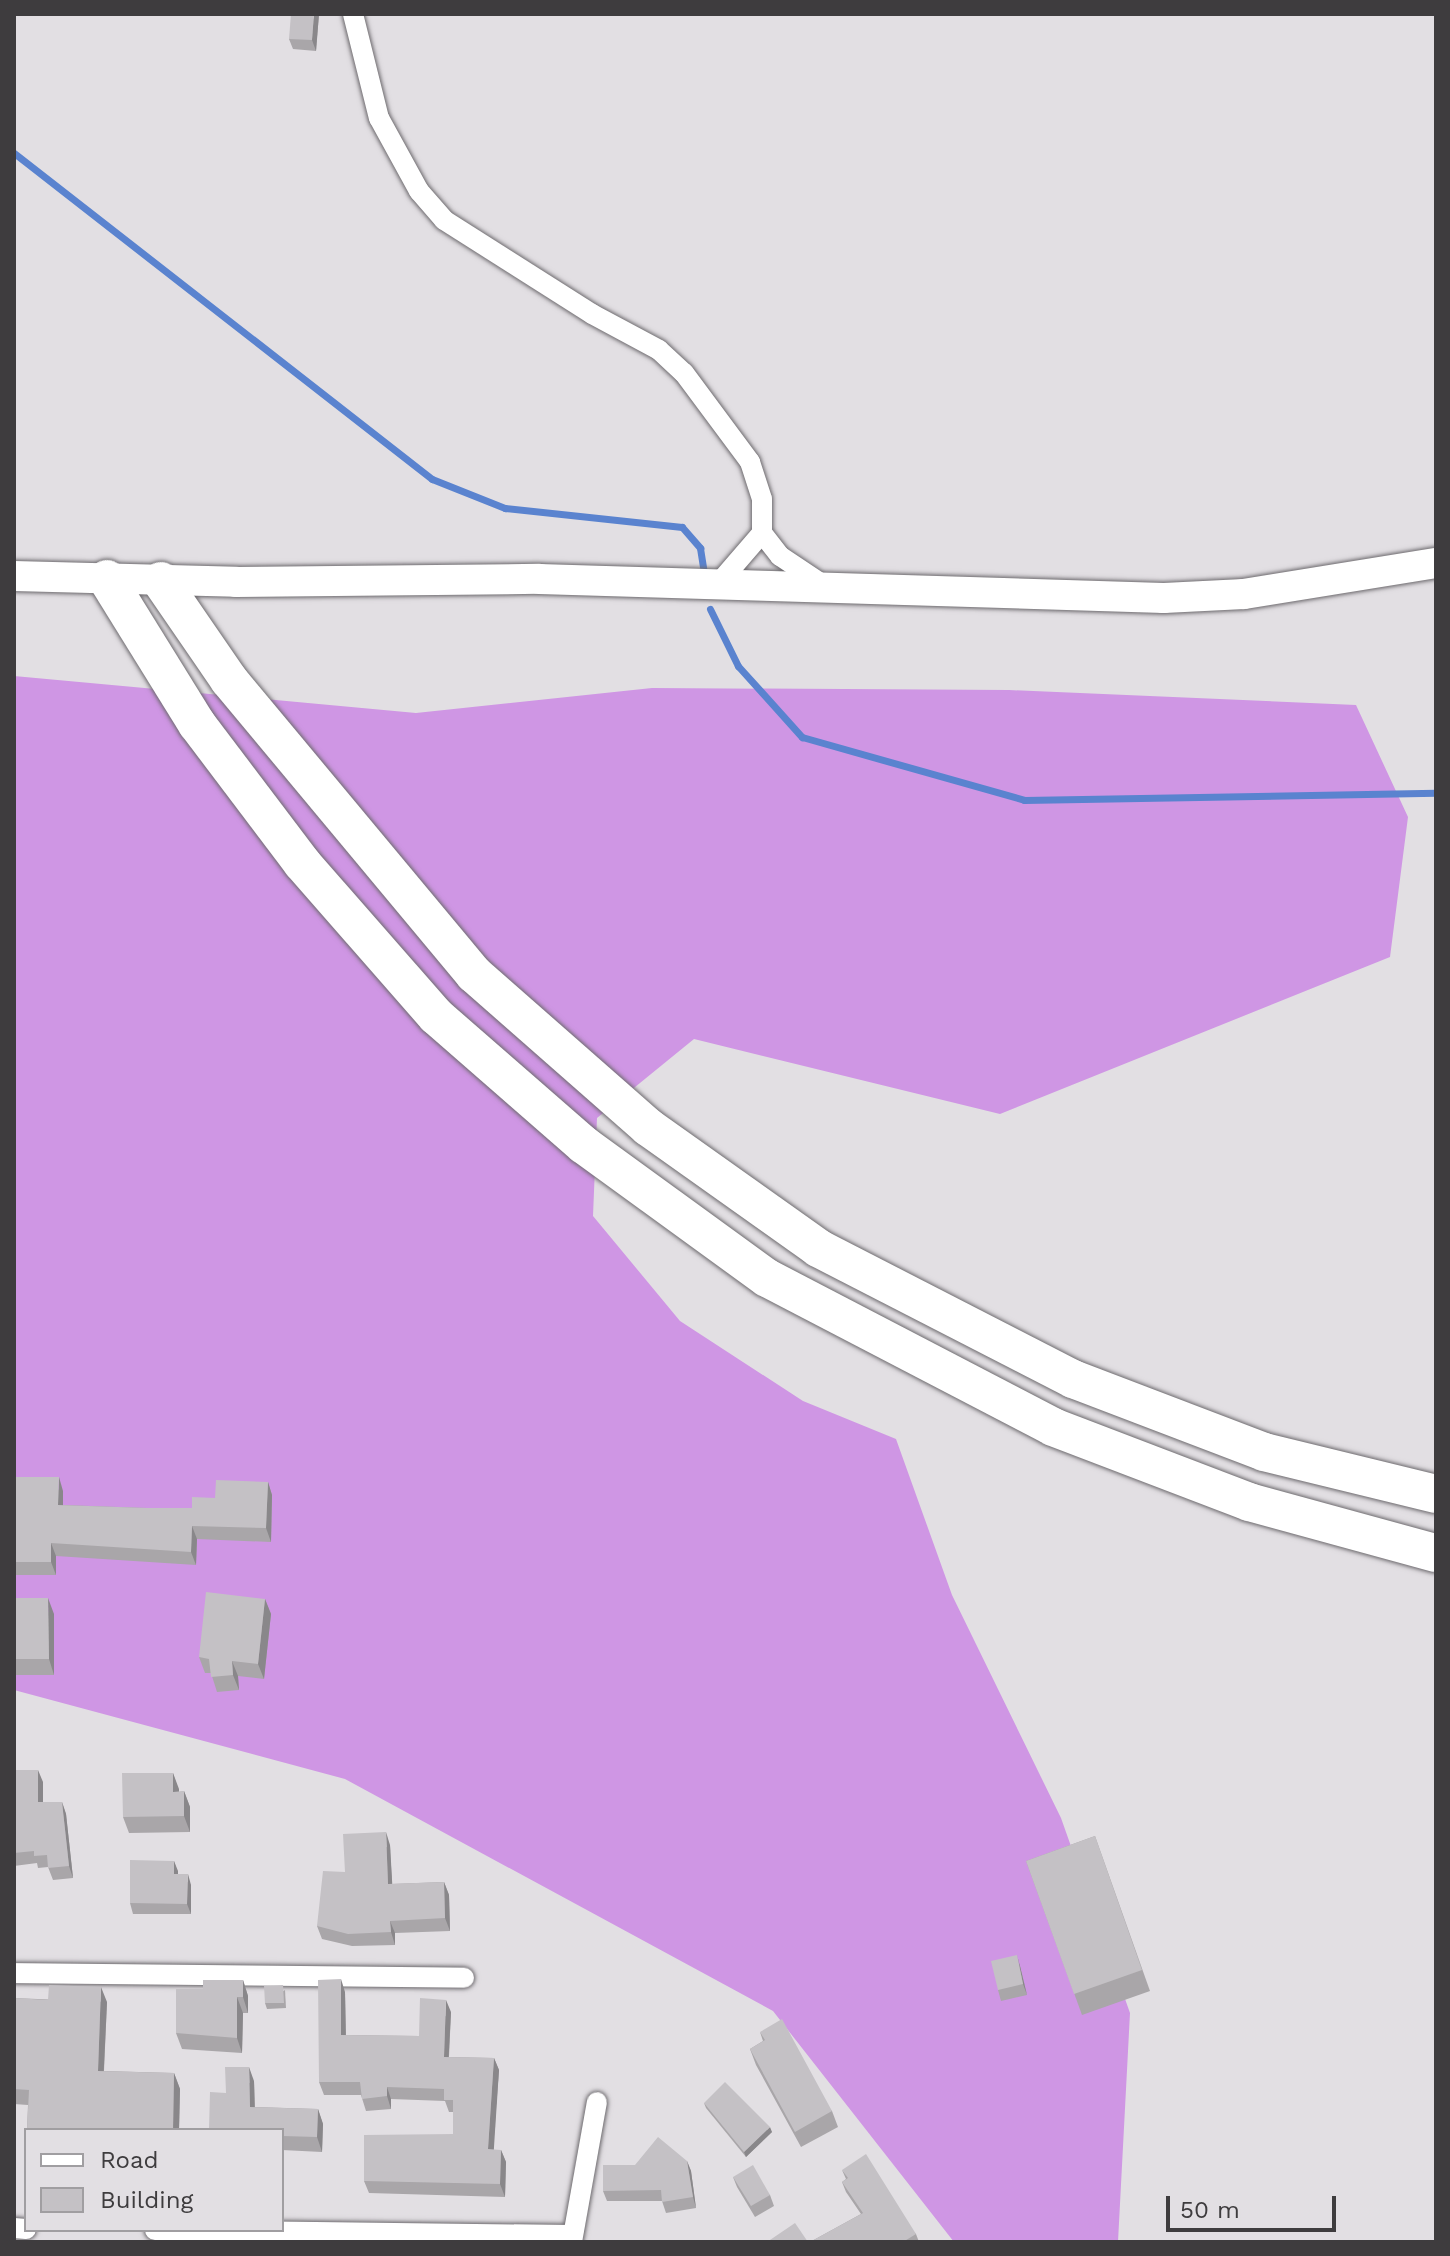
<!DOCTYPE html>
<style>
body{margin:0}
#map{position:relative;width:1450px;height:2256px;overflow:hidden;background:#e2dfe3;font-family:"Work Sans",sans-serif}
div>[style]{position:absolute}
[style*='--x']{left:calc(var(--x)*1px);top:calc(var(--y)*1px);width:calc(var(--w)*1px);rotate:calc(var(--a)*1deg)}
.forest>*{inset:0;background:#cf96e4}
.stream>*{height:7px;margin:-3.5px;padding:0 3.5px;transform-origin:3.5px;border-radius:3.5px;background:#5a83cf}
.roads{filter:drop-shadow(0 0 2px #6d6a6e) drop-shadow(0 0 2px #6d6a6e)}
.street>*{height:20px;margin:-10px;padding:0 10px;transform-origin:10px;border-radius:10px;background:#fff}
.secondary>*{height:30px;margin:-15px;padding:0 15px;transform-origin:15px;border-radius:15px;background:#fff}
.highway>*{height:38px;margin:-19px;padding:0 19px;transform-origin:19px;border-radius:19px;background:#fff}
.wall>*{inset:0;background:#a9a6a9}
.shaded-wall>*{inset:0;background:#89878a}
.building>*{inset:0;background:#c4c1c5}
span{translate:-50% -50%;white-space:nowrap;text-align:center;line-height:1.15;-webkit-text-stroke:6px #e2dfe3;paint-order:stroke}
.frame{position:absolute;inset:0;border:16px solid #3e3c3e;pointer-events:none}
.legend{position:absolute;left:24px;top:2128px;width:260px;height:104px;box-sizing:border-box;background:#e2dfe3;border:2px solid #a09ea1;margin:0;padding:10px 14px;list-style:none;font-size:24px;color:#3e3c3e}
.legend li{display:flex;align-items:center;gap:16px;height:40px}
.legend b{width:40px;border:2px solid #a09ea1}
.scale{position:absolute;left:1166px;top:2196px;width:170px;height:36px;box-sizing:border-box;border:4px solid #3e3c3e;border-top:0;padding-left:10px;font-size:24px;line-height:28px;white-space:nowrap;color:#3e3c3e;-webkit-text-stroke:6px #e2dfe3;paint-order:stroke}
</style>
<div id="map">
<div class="forest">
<div style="clip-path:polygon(14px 676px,416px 713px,652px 688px,1009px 690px,1356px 705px,1408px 817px,1390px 957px,1000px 1114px,694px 1039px,597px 1118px,593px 1216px,680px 1321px,803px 1401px,896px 1439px,952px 1595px,1061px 1818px,1130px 2013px,1118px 2242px,954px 2242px,773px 2011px,345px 1779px,14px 1690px)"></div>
</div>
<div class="stream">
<div style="--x:14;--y:153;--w:530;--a:37.95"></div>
<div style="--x:432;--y:479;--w:79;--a:21.7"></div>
<div style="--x:505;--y:508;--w:178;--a:6.1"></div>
<div style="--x:682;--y:527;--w:28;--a:49"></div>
<div style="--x:700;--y:548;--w:25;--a:81"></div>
<div style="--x:710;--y:609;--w:64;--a:63.8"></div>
<div style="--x:738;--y:666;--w:96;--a:48"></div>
<div style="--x:802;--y:737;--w:231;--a:15.8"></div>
<div style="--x:1024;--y:800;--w:412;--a:-1"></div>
</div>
<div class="roads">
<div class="street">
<div style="--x:353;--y:14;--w:107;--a:76"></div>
<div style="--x:379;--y:118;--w:83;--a:61.3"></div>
<div style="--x:419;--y:191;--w:38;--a:49"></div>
<div style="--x:444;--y:220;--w:175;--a:32.4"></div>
<div style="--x:592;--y:314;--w:76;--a:28.2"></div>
<div style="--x:659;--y:350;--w:34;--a:43"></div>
<div style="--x:684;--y:373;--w:111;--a:53.4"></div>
<div style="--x:750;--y:462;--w:39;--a:72"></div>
<div style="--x:762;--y:499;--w:34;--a:90"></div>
<div style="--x:762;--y:533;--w:67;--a:130.8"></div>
<div style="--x:762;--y:533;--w:29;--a:52"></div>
<div style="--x:780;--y:556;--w:50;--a:33.7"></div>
<div style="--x:14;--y:1973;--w:450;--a:0.6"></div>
<div style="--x:14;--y:2228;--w:12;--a:5"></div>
<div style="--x:155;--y:2230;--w:416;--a:0.7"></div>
<div style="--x:572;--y:2242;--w:142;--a:-79.9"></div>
</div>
<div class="secondary">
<div style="--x:14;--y:576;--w:222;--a:1.5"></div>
<div style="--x:236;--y:582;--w:303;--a:-0.6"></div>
<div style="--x:539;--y:579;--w:625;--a:1.74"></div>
<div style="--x:1164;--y:598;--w:80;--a:-2.9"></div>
<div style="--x:1244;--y:594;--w:194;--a:-9.2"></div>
</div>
<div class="highway">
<div style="--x:107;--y:579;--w:171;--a:58.2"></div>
<div style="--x:197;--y:724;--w:174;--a:52.9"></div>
<div style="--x:302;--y:863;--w:203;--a:48.8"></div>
<div style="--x:436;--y:1016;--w:196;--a:41.1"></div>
<div style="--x:584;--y:1145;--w:226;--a:36"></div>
<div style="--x:767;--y:1278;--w:322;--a:27.5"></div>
<div style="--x:1053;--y:1427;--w:210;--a:20.9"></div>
<div style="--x:1249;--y:1502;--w:194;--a:15.3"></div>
<div style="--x:161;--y:581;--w:120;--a:55.5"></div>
<div style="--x:229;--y:680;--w:383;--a:50.2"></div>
<div style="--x:474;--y:974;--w:232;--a:41.3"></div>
<div style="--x:648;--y:1127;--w:209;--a:35.4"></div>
<div style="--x:818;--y:1248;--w:287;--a:27.2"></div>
<div style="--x:1073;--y:1379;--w:204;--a:20.9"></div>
<div style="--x:1264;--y:1452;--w:177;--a:13.7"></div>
</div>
</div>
<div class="wall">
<div style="clip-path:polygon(319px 14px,316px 51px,293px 49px,289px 39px)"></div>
<div style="clip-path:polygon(14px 1477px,63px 1491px,63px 1505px,147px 1508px,192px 1508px,215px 1498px,268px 1482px,272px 1495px,271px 1542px,197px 1539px,196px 1565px,56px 1556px,56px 1575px,14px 1575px)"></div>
<div style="clip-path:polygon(14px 1598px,54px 1614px,54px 1675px,14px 1675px)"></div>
<div style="clip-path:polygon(265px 1599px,271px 1614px,264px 1679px,238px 1676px,239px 1690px,217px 1692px,211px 1673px,205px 1673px,199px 1657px)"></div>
<div style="clip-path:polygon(14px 1770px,43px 1782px,43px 1802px,62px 1802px,66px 1814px,73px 1878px,53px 1880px,48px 1867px,38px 1868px,37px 1863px,14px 1866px)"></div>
<div style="clip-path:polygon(173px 1773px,179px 1792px,184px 1791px,190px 1807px,190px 1832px,129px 1833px,123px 1817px)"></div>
<div style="clip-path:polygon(1095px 1836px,1150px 1991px,1082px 2015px,1026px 1861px)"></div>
<div style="clip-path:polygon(390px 1845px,392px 1884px,444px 1882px,449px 1895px,450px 1931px,395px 1933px,395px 1945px,352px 1946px,322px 1939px,317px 1926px,345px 1872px)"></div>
<div style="clip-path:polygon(174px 1861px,178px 1874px,191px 1885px,191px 1914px,133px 1914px,130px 1903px)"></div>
<div style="clip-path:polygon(1020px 1966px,1027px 1995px,1001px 2001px,998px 1990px)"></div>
<div style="clip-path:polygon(243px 1980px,248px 1996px,248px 2013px,243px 2013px,242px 2053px,182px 2049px,176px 2033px)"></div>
<div style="clip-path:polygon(285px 1990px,286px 2008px,267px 2009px,265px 2003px)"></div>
<div style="clip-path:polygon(345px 1992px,346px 2035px,419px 2036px,451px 2012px,449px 2057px,494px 2058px,499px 2070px,493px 2150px,501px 2150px,506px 2162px,505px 2197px,369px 2193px,364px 2181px,453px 2134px,453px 2112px,449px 2112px,445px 2101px,391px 2099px,391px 2109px,366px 2111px,361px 2095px,324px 2095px,319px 2082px)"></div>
<div style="clip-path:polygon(14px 1998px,107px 2002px,104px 2071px,174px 2073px,180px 2089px,179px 2130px,27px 2130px,28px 2105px,14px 2104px)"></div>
<div style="clip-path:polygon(760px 2032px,832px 2111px,838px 2127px,801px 2147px,756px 2065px,750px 2049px,763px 2041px)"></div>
<div style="clip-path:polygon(254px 2081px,255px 2107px,318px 2109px,323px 2124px,322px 2152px,282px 2150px,282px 2130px,226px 2093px)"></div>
<div style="clip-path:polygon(704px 2103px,772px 2132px,746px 2157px,706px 2108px)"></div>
<div style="clip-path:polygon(687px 2161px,691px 2171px,696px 2208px,666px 2213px,662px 2201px,607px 2201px,603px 2191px,635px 2165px)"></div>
<div style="clip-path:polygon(842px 2170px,916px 2234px,919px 2242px,810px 2242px,861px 2214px,846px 2192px,842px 2182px,846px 2179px)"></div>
<div style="clip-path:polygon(733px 2177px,770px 2195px,774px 2206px,755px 2217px,737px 2187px)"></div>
</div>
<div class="shaded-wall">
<div style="clip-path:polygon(314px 14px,319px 14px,316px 51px,312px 40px)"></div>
<div style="clip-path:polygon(59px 1477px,63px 1491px,63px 1518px,58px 1505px)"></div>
<div style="clip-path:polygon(268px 1482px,272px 1495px,271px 1542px,266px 1528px)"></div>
<div style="clip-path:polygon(192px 1526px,197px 1539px,196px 1565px,191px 1552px)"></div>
<div style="clip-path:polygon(51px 1543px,56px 1556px,56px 1575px,51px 1562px)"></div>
<div style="clip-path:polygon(48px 1598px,54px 1614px,54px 1675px,49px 1659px)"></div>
<div style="clip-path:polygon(265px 1599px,271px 1614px,264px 1679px,258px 1664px)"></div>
<div style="clip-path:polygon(232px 1661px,238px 1676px,239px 1690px,233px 1675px)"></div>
<div style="clip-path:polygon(38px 1770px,43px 1782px,43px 1814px,38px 1802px)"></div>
<div style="clip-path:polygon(173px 1773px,179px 1789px,179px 1808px,173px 1792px)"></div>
<div style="clip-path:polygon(184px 1791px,190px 1807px,190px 1832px,184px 1816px)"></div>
<div style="clip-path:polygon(62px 1802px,66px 1814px,73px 1878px,69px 1866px)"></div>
<div style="clip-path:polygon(386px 1832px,390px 1845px,393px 1897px,388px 1884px)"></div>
<div style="clip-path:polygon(174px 1861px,178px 1871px,178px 1885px,174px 1874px)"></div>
<div style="clip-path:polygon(188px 1874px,191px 1885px,191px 1914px,187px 1904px)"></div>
<div style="clip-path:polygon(444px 1882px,449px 1895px,450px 1931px,445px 1918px)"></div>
<div style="clip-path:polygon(390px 1921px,395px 1933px,395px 1945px,391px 1932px)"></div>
<div style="clip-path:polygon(1017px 1955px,1020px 1966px,1027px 1995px,1023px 1984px)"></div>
<div style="clip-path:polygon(341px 1979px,345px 1992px,346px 2047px,341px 2035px)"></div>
<div style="clip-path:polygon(243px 1980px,248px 1996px,248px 2013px,243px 1997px)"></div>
<div style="clip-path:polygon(101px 1987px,107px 2002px,103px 2086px,98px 2071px)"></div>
<div style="clip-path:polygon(237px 1997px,243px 2013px,242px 2053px,237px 2038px)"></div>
<div style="clip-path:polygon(446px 2000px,451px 2012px,448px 2069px,444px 2057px)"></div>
<div style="clip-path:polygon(494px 2058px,499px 2070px,493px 2162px,488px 2149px)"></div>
<div style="clip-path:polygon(249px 2067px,254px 2081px,255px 2122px,250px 2107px)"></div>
<div style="clip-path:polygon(174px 2073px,180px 2089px,179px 2130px,173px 2130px)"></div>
<div style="clip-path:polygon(387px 2087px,391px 2099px,391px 2109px,387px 2096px)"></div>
<div style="clip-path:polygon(318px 2109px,323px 2124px,322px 2152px,317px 2137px)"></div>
<div style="clip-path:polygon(770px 2127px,772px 2132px,746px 2157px,744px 2152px)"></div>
<div style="clip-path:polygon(501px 2150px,506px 2162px,505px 2197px,500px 2184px)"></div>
<div style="clip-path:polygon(687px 2161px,691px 2171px,696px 2208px,693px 2197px)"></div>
</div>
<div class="building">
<div style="clip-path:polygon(291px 14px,314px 14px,312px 40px,289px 39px)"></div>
<div style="clip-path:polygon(14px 1477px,59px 1477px,58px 1505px,147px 1508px,192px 1508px,192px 1497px,215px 1498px,216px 1480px,268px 1482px,266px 1528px,192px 1526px,191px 1552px,51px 1543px,51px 1562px,14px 1562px)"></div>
<div style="clip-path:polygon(206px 1592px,265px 1599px,258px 1664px,232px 1661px,233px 1675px,211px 1677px,209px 1659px,199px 1657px)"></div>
<div style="clip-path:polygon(14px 1598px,48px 1598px,49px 1659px,14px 1659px)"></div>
<div style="clip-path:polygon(14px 1770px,38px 1770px,38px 1802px,62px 1802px,69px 1866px,48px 1868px,47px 1855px,34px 1856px,34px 1851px,14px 1853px)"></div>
<div style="clip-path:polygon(122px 1773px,173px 1773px,173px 1792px,184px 1791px,184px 1816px,123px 1817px)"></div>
<div style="clip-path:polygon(386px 1832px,388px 1884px,444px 1882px,445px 1918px,390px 1921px,391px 1932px,348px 1934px,317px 1926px,323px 1871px,345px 1872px,343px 1834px)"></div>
<div style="clip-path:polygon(1095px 1836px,1142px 1970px,1074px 1994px,1026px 1861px)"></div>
<div style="clip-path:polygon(130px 1860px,174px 1861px,174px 1874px,188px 1874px,187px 1904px,130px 1903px)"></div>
<div style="clip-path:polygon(1017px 1955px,1023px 1984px,998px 1990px,991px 1961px)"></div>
<div style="clip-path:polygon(341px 1979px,341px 2035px,419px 2036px,420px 1998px,446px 2000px,444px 2057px,494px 2058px,488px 2149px,501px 2150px,500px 2184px,364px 2181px,364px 2135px,453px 2134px,453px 2100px,444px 2100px,444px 2089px,387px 2087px,387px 2096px,362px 2099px,360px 2082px,319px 2082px,318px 1980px)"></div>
<div style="clip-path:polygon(203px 1980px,243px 1980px,243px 1997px,237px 1997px,237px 2038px,176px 2033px,176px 1989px,203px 1989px)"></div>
<div style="clip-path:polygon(49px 1985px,101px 1987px,98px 2071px,174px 2073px,173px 2130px,27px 2130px,29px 2090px,14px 2089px,14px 1998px,48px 2000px)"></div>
<div style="clip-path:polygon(283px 1985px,284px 2003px,265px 2003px,264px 1986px)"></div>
<div style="clip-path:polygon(782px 2019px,832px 2111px,795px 2132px,750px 2049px,765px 2040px,760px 2032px)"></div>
<div style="clip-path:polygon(225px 2067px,249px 2067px,250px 2107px,318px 2109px,317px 2137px,282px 2136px,282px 2130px,209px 2130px,210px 2092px,226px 2093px)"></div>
<div style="clip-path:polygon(725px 2082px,770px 2127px,744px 2152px,704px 2103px)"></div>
<div style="clip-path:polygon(658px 2137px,687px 2161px,693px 2197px,662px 2202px,661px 2190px,603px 2191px,603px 2165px,635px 2165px)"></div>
<div style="clip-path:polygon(26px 2144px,26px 2177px,24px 2177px)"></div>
<div style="clip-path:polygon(866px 2154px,916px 2234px,903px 2242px,810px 2242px,863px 2213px,842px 2182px,848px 2178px,842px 2170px)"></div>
<div style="clip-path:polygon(753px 2165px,770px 2195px,751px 2206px,733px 2177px)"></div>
<div style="clip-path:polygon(795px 2223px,808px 2242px,767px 2242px)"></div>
</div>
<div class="frame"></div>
<ul class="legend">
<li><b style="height:10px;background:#fff"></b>Road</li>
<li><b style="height:22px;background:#c4c1c5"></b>Building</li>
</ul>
<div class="scale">50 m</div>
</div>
